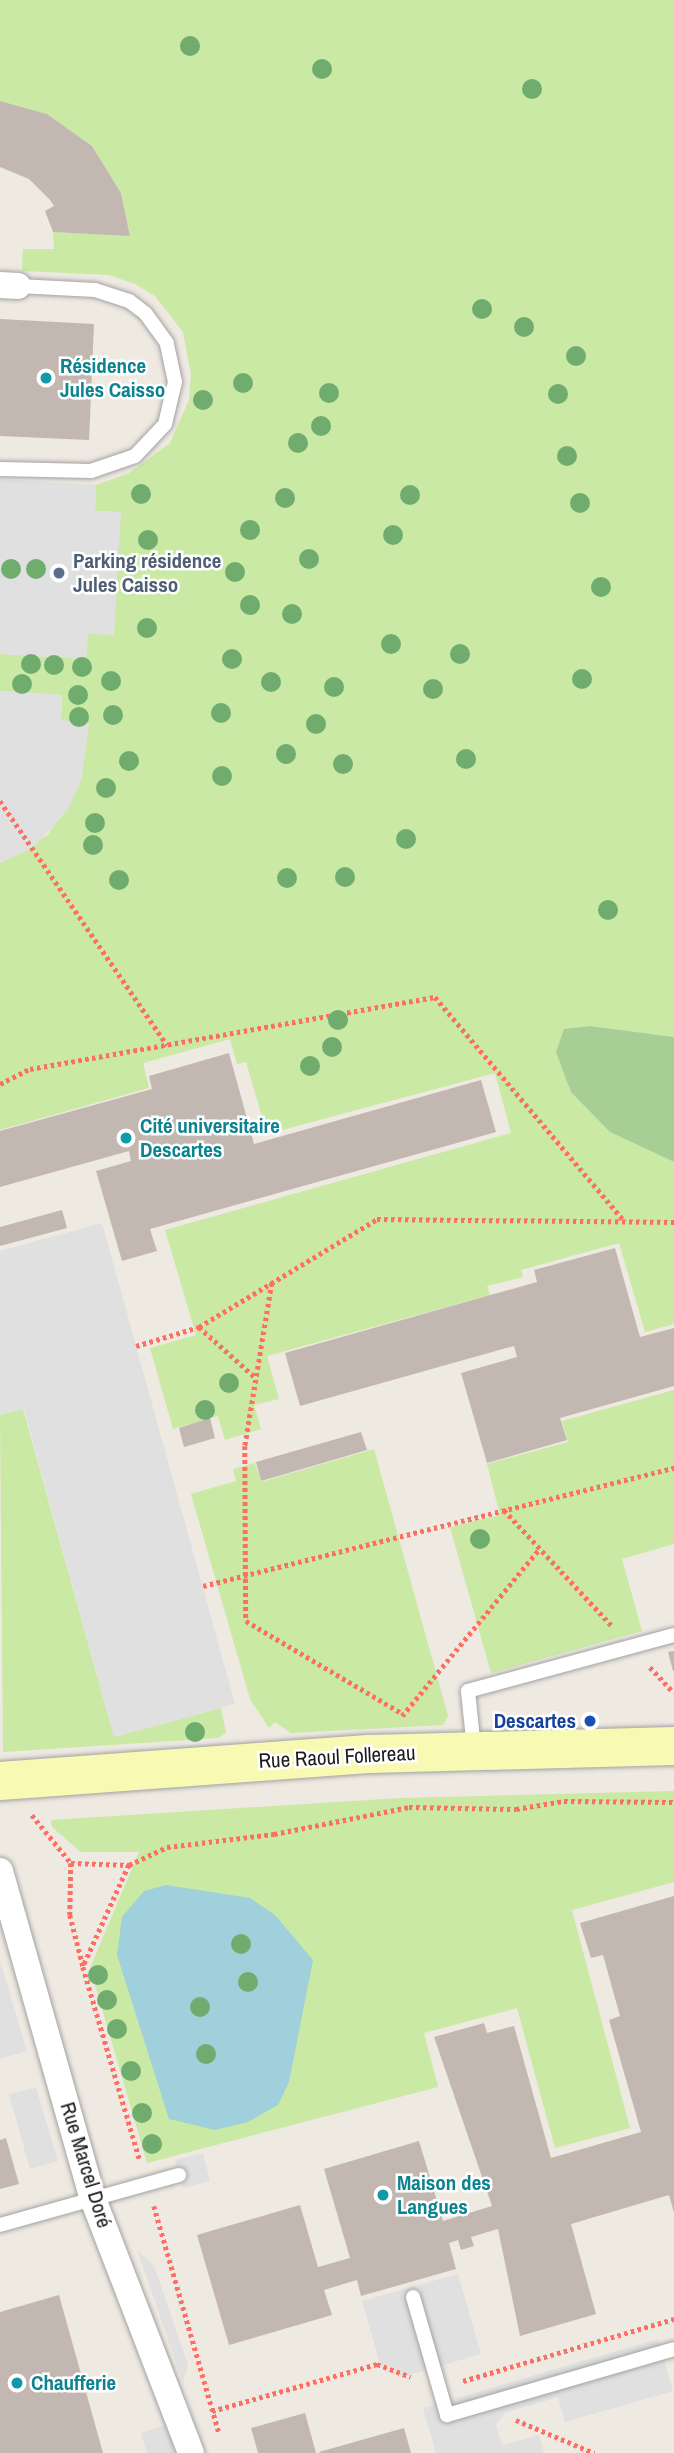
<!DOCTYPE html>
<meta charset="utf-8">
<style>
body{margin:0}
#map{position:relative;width:674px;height:2453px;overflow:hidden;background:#eee9e1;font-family:"Archivo Narrow",sans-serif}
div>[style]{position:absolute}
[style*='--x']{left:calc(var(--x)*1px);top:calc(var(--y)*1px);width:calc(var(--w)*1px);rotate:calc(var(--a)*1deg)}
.grass>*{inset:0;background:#c9e9a5}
.forest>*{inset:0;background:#a7ce95}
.parking>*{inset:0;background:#e0e0e0}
.water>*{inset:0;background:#a0d0dc}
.building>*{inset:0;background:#c2b8b1}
.path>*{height:4.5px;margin-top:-2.25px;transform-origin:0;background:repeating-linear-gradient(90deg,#fc7064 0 3.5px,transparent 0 7px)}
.roads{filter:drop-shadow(0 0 2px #a3a3a3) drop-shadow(0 0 2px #a3a3a3)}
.lane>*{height:14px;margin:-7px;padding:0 7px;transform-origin:7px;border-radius:7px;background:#fff}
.street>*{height:26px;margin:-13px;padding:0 13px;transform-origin:13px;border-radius:13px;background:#fff}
.secondary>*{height:38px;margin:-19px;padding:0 19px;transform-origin:19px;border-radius:19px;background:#f8fab3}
.trees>*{width:20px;height:20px;margin:-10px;border-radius:50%;background:#70ac6e}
.dots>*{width:19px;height:19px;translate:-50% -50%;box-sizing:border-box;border:4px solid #fff;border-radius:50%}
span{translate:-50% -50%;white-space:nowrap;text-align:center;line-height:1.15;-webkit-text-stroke:5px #fff;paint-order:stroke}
.culture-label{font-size:21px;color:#0d838f;font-weight:700}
.left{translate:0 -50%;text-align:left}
.service-label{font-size:21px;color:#4e5e75;font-weight:700}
.transit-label{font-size:21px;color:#164399;font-weight:700}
.right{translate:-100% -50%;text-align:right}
.street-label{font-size:21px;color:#1c1c1c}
</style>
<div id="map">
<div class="grass">
<div style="clip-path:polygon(0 0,674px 0,674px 1037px,590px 1026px,565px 1029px,556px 1052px,610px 1132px,674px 1162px,674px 1324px,645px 1332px,619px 1243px,521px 1270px,523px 1277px,487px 1286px,490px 1295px,267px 1356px,279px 1399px,254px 1405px,261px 1429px,225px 1440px,218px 1416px,173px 1429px,150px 1348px,196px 1335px,165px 1230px,511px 1133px,495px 1073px,267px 1134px,246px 1062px,237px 1064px,230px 1039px,143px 1063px,149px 1088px,0 1130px,0 863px,48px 835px,81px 780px,89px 723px,61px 721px,62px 695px,0 691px,0 654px,86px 659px,88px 634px,121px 512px,95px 511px,96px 485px,129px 473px,170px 443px,189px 400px,191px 375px,183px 332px,155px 296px,135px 284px,109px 275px,22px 271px,23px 249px,54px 249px,53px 232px,130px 235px,121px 193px,92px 146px,47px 114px,0 101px)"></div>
<div style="clip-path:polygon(674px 1390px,674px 1544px,622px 1559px,642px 1631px,491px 1673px,450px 1527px,500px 1515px,487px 1464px,568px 1442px,562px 1421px)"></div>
<div style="clip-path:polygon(23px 1409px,114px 1737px,221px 1708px,226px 1733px,218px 1738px,3px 1752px,0 1415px)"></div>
<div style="clip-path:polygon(374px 1449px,448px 1716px,443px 1725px,291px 1733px,275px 1722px,269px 1728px,250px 1699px,191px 1494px,236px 1481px,233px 1469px,255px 1463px,261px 1482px)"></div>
<div style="clip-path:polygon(674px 1791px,674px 1882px,572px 1910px,630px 2128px,555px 2148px,517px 2008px,424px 2033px,438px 2087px,147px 2163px,90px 1968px,139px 1852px,81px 1852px,52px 1827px,51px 1820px,400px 1798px)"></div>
</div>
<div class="forest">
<div style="clip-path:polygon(590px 1026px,674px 1037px,674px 1162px,610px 1132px,571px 1092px,556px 1052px,564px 1029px)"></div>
</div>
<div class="parking">
<div style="clip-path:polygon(0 479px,96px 485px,95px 511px,121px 512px,114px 635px,88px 634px,86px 659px,0 654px)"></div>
<div style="clip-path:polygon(0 691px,62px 695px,61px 720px,89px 723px,81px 780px,68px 810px,33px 848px,0 863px)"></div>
<div style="clip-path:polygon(102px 1223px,235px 1704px,114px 1737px,24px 1409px,0 1415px,0 1251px)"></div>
<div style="clip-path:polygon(0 1961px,27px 2051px,0 2059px)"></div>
<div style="clip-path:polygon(36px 2088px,58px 2161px,30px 2169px,9px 2094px)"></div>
<div style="clip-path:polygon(203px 2153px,210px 2181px,183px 2188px,175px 2160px)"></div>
<div style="clip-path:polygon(137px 2250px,154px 2266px,188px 2365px,183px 2382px)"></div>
<div style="clip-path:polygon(458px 2274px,481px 2354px,402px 2377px,381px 2367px,362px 2301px)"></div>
<div style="clip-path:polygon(658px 2339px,673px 2391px,565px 2422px,558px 2397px,504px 2413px,496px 2425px,502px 2445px,539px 2435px,544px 2453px,436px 2453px,423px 2408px)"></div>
<div style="clip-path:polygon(167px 2425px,175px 2453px,147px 2453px,141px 2433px)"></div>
</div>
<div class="water">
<div style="clip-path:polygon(166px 1885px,250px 1898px,275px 1915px,313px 1960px,289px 2082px,278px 2105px,248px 2122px,215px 2130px,169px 2119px,117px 1955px,122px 1917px,144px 1891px)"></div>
</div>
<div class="building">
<div style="clip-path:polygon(0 101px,47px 114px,92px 146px,121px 193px,130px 236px,53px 232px,45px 211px,54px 206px,50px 200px,29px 179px,0 167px)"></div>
<div style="clip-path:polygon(0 319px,94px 324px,89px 440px,0 436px)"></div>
<div style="clip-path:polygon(229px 1053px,254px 1144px,481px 1080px,496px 1132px,150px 1229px,157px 1251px,122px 1261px,96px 1171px,131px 1161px,129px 1151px,0 1187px,0 1131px,152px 1089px,149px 1076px)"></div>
<div style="clip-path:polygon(62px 1210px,67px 1228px,0 1246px,0 1227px)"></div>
<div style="clip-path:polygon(615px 1248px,640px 1337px,674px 1328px,674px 1386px,560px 1418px,567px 1440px,487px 1463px,461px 1373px,517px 1357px,514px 1346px,300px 1406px,285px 1353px,537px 1282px,534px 1270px)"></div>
<div style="clip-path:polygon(210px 1418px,215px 1438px,184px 1447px,179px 1428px)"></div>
<div style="clip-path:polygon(361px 1432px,367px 1450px,261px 1481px,256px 1462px)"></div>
<div style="clip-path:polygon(674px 1651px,674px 1671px,673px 1671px,668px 1652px)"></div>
<div style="clip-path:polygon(674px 1896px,674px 2213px,669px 2195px,571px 2224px,596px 2314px,520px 2336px,498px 2229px,471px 2237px,474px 2246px,461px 2250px,458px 2240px,449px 2243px,456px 2269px,361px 2296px,357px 2280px,324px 2290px,332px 2315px,229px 2345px,197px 2235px,300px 2205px,318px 2267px,350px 2258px,324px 2169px,419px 2141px,443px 2221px,492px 2206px,434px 2037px,484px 2023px,487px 2033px,514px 2026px,551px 2158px,641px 2132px,609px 2020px,620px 2016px,603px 1955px,591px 1958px,580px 1923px)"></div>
<div style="clip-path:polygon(6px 2138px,19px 2184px,0 2189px,0 2140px)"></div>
<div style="clip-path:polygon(59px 2295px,103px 2453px,0 2453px,0 2312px)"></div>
<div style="clip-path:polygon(305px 2413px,316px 2453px,258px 2453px,251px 2428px)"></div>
<div style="clip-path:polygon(404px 2428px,411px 2453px,320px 2453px,319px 2452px)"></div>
</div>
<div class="path">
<div style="--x:0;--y:801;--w:296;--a:55.6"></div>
<div style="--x:0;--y:1084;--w:34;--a:-27"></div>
<div style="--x:30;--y:1069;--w:411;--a:-10.1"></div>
<div style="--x:435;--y:997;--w:294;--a:49.8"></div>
<div style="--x:272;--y:1283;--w:165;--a:99.4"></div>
<div style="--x:245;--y:1446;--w:175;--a:89.7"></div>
<div style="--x:246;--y:1621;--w:182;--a:30.6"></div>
<div style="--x:199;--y:1327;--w:76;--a:41.8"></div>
<div style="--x:136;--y:1346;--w:66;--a:-16.8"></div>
<div style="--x:199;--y:1327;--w:208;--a:-31.2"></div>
<div style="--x:377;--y:1219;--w:297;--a:0.6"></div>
<div style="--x:504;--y:1510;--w:160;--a:47"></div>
<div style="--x:203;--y:1586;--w:486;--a:-14.1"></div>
<div style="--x:650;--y:1667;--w:35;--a:47"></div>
<div style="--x:402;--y:1716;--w:217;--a:-50.6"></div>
<div style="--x:32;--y:1815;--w:62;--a:50.9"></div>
<div style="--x:71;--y:1863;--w:58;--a:2"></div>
<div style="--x:129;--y:1865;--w:42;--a:-25.3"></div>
<div style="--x:167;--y:1847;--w:108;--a:-6.9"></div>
<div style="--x:274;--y:1834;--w:138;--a:-11.3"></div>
<div style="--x:409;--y:1807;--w:107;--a:1.1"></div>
<div style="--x:516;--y:1809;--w:49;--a:-9.5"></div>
<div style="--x:564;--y:1801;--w:110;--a:0.5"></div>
<div style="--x:71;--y:1863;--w:52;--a:91.1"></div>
<div style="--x:70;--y:1915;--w:53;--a:75.7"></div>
<div style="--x:129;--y:1865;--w:112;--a:114.3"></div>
<div style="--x:83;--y:1967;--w:202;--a:73.6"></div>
<div style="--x:154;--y:2206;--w:236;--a:74"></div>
<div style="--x:463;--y:2381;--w:220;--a:-16.4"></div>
<div style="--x:212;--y:2411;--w:172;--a:-15.9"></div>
<div style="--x:377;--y:2364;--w:36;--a:21"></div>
<div style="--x:516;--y:2420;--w:85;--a:22.9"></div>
</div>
<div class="roads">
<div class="lane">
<div style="--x:0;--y:469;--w:91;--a:1.3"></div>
<div style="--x:91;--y:471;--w:46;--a:-18.8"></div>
<div style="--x:135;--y:456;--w:44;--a:-46.8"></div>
<div style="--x:165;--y:424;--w:43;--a:-76.6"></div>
<div style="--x:175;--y:382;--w:40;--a:-102"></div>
<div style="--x:167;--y:343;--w:37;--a:-126"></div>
<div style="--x:145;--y:313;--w:20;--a:-143"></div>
<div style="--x:129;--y:301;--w:36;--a:-162"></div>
<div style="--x:95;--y:290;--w:77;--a:-177"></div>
<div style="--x:474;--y:1749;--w:58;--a:-95.9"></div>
<div style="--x:468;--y:1691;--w:213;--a:-15.2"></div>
<div style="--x:0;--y:2225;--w:186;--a:-15.6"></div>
<div style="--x:413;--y:2297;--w:123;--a:73.9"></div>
<div style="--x:447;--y:2415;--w:236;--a:-16.2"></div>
</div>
<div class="street">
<div style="--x:0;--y:285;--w:18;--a:3"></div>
<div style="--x:0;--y:1871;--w:341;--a:74.2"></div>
<div style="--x:93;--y:2199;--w:272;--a:68.9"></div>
</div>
<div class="secondary">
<div style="--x:0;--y:1781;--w:372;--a:-4.2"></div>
<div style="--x:371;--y:1754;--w:303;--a:-1.5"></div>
</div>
</div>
<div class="trees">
<div style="left:190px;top:46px"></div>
<div style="left:322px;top:69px"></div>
<div style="left:532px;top:89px"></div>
<div style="left:482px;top:309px"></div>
<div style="left:524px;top:327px"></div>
<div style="left:576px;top:356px"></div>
<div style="left:243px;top:383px"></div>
<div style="left:329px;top:393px"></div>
<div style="left:558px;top:394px"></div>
<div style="left:203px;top:400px"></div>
<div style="left:321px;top:426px"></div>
<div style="left:298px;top:443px"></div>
<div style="left:567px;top:456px"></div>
<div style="left:141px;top:494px"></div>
<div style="left:410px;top:495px"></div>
<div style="left:285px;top:498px"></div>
<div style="left:580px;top:503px"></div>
<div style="left:250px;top:530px"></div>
<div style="left:393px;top:535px"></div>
<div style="left:148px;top:540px"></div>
<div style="left:309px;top:559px"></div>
<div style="left:11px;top:569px"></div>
<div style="left:36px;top:569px"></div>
<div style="left:235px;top:572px"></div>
<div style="left:601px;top:587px"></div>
<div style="left:250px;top:605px"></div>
<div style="left:292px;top:614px"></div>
<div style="left:147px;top:628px"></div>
<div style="left:391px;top:644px"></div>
<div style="left:460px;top:654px"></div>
<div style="left:232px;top:659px"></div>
<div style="left:31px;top:664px"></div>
<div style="left:54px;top:665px"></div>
<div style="left:82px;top:667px"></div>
<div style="left:582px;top:679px"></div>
<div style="left:111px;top:681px"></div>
<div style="left:271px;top:682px"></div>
<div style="left:22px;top:684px"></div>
<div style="left:334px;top:687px"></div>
<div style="left:433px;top:689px"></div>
<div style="left:78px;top:695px"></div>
<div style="left:221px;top:713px"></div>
<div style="left:113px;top:715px"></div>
<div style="left:79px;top:717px"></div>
<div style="left:316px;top:724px"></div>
<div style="left:286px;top:754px"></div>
<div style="left:466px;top:759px"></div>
<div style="left:129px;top:761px"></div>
<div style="left:343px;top:764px"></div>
<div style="left:222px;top:776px"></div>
<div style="left:106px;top:788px"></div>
<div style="left:95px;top:823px"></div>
<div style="left:406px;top:839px"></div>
<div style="left:93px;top:845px"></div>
<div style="left:345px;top:877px"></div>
<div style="left:287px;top:878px"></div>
<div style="left:119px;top:880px"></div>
<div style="left:608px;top:910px"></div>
<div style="left:338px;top:1020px"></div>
<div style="left:332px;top:1047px"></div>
<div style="left:310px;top:1066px"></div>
<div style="left:229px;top:1383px"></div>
<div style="left:205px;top:1410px"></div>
<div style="left:480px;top:1539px"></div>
<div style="left:195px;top:1732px"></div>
<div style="left:241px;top:1944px"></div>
<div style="left:98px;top:1975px"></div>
<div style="left:248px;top:1982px"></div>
<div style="left:107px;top:2000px"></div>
<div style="left:200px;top:2007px"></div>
<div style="left:117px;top:2029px"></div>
<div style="left:206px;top:2054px"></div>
<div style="left:131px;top:2071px"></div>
<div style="left:142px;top:2113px"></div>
<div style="left:152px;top:2144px"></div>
</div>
<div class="dots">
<div style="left:46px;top:378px;background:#0f9aa8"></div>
<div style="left:59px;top:573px;background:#5c6f8a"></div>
<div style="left:126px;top:1138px;background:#0f9aa8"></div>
<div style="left:590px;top:1721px;background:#1a4fb4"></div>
<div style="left:383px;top:2195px;background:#0f9aa8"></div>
<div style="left:17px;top:2383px;background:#0f9aa8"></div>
</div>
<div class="culture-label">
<span class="left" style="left:60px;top:378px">Résidence<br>Jules Caisso</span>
<span class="left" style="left:140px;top:1138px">Cité universitaire<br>Descartes</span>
<span class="left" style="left:397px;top:2195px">Maison des<br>Langues</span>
<span class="left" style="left:31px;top:2383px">Chaufferie</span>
</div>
<div class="service-label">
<span class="left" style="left:73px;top:573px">Parking résidence<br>Jules Caisso</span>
</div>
<div class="transit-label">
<span class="right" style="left:576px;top:1721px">Descartes</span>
</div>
<div class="street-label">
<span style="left:337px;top:1757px;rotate:-3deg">Rue Raoul Follereau</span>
<span style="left:86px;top:2165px;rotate:73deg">Rue Marcel Doré</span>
</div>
</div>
